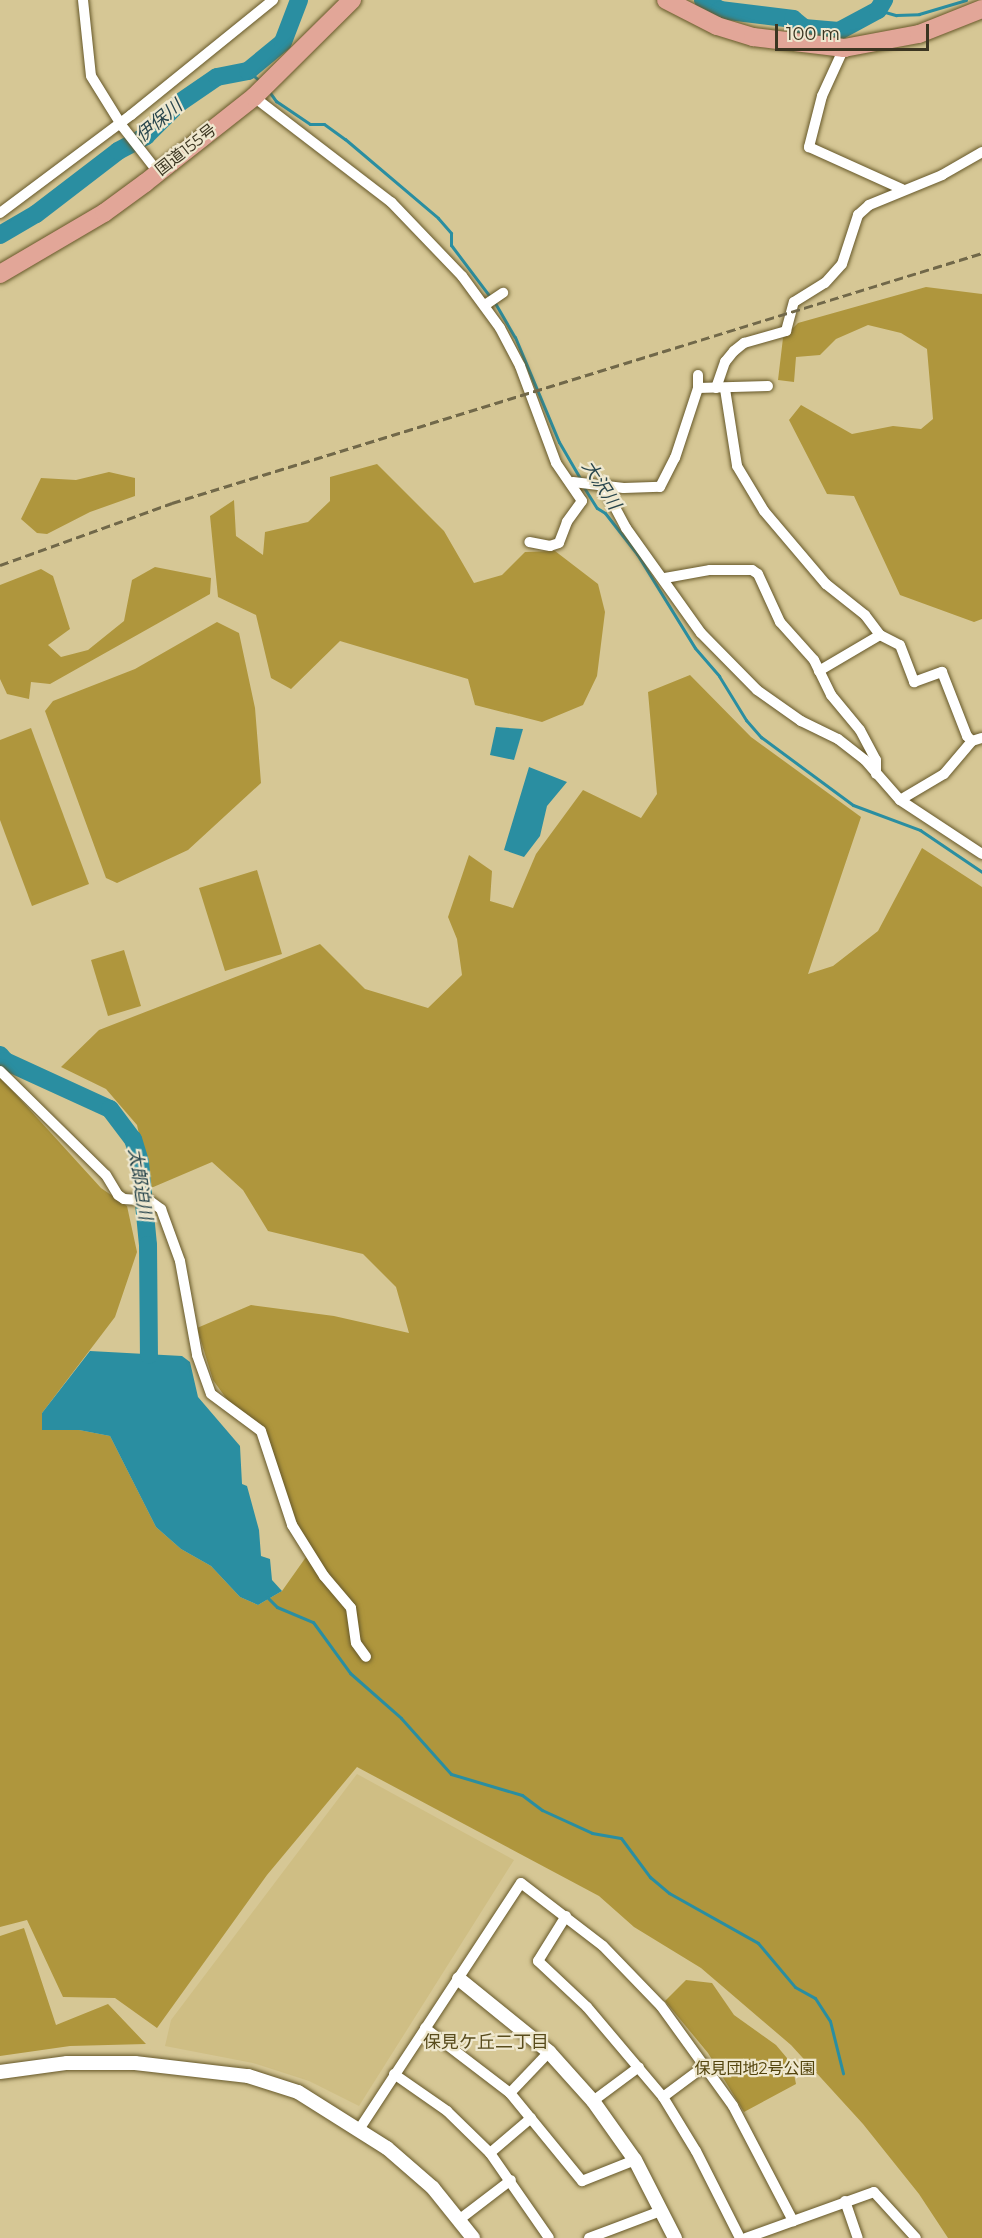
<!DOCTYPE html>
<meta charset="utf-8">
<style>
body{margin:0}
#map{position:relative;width:982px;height:2238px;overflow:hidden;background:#d6c795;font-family:Montserrat,"Noto Sans JP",sans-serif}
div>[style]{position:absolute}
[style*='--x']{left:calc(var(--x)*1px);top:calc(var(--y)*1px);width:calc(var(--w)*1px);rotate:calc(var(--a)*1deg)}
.built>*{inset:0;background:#cfbe84}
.green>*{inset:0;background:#af963d}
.water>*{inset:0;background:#2a8ea1}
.stream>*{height:3px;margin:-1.5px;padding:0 1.5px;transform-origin:1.5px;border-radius:1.5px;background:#2a8ea1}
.river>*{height:18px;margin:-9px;padding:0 9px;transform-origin:9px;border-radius:9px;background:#2a8ea1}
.roads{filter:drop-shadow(0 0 2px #665829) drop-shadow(0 0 2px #665829)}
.minor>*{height:10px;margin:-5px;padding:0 5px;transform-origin:5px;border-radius:5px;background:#fff}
.tertiary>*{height:14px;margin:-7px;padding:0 7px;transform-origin:7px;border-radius:7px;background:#fff}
.trunk>*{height:18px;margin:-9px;padding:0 9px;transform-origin:9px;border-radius:9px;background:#e2a698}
.rail>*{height:3px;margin-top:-1.5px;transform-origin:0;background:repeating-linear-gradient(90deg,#716849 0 9px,transparent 0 13.5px)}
span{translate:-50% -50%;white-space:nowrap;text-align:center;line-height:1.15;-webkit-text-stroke:4.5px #efe8cf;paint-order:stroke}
.street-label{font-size:16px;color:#3b3521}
.park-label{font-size:16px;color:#53440c}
.water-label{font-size:18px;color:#29464d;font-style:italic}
.neighbourhood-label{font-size:18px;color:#594c1d}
.scale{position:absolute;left:775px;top:24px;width:154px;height:27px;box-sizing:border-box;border:3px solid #3b3521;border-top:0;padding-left:8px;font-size:18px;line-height:21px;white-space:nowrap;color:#3b3521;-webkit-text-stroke:4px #efe8cf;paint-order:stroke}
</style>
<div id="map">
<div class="built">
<div style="clip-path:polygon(357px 1774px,514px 1860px,359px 2106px,309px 2081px,253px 2063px,165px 2046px,171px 2020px)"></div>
</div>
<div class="green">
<div style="clip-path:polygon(926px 287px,982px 294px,982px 619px,974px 622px,900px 595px,854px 496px,827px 494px,789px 420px,801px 405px,852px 434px,893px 426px,921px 429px,933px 419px,927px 349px,901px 333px,868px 325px,836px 339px,820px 355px,796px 357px,794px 382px,778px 380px,783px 338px,798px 323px)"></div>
<div style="clip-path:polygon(377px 464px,444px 531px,474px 583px,502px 575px,525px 552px,555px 551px,598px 584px,605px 612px,597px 676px,583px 705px,542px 722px,475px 705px,468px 679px,340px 641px,291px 689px,271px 678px,256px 615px,218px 597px,210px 516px,234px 500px,236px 536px,263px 555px,265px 532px,308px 522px,330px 501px,330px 477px)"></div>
<div style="clip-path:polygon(109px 472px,135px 478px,135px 496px,90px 512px,47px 534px,37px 533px,21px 519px,41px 478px,76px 480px)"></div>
<div style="clip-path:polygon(155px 567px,211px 578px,210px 594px,50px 684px,31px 682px,29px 699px,7px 694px,0 679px,0 585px,41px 569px,53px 576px,70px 629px,48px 645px,61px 657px,88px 650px,124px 621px,132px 580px)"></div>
<div style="clip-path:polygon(217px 622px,239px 633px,255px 708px,261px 783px,188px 850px,117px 883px,106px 878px,45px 711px,53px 701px,135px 669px)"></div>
<div style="clip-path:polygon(690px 675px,751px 737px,861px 817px,808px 974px,833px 966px,878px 931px,922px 848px,982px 887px,982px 2238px,948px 2238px,919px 2194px,863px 2124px,791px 2045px,701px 1968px,634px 1927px,599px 1896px,357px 1767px,267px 1875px,157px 2028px,115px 1998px,63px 1997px,27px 1920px,0 1927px,0 1077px,101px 1188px,127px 1206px,137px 1252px,115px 1317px,42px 1413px,42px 1429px,79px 1430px,110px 1436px,156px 1527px,181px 1549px,211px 1566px,240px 1597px,258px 1605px,282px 1591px,311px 1550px,293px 1525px,264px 1427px,231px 1405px,213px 1380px,197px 1328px,251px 1305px,334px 1316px,409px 1333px,396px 1287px,363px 1254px,268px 1231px,243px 1190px,212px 1162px,151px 1188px,137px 1125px,106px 1089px,61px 1067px,99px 1030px,320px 944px,365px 989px,428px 1008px,462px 975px,457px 939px,448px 917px,469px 855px,492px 871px,490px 901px,513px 908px,536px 854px,583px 790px,641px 818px,657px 794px,648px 692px)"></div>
<div style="clip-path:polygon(31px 728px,89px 884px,32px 906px,0 820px,0 740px)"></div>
<div style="clip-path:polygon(257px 870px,282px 954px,225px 971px,199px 888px)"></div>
<div style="clip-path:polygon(124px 950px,141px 1006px,108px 1016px,91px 960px)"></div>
<div style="clip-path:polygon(24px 1928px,56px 2025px,108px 2004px,146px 2044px,70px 2046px,0 2056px,0 1936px)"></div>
<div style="clip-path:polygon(686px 1980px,712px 1983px,734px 2015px,776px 2045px,792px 2064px,796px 2084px,744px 2112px,708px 2053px,665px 2001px)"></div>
</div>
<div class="water">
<div style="clip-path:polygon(496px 727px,523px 729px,514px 760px,490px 755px)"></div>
<div style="clip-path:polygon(529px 767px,567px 782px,547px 806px,540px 836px,524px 857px,504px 850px)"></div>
<div style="clip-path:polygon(90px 1351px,182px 1356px,190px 1362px,198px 1397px,240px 1446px,242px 1484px,247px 1486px,259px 1530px,261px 1556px,270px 1559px,272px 1580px,282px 1591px,258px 1605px,240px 1597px,211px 1566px,181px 1549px,156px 1527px,110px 1436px,79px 1430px,42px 1430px,42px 1413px)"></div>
</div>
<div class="stream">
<div style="--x:878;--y:10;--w:19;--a:16"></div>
<div style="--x:896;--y:15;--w:23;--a:-2"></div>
<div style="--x:919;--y:14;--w:49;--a:-16.6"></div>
<div style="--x:248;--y:71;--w:16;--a:40"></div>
<div style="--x:268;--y:90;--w:14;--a:54"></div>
<div style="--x:276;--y:101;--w:41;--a:34.1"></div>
<div style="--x:310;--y:124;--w:14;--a:0"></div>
<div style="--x:324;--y:124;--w:26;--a:36"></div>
<div style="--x:345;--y:139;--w:122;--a:40.3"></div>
<div style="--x:438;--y:218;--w:20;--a:49"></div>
<div style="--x:451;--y:233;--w:12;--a:90"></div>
<div style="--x:451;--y:245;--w:66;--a:53"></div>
<div style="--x:495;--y:303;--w:39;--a:60"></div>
<div style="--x:515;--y:337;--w:114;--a:67.3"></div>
<div style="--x:559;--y:442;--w:44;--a:59.9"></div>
<div style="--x:583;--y:486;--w:26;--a:58"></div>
<div style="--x:597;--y:508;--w:9;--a:32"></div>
<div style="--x:605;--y:513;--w:52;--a:52"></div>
<div style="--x:637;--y:554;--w:110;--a:58.3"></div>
<div style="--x:695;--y:648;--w:37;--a:49"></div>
<div style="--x:719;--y:676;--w:52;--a:58.5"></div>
<div style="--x:746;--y:720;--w:23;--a:49"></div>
<div style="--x:761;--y:737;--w:114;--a:36.5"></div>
<div style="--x:853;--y:805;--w:72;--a:20.5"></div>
<div style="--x:920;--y:830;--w:75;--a:34.1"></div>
<div style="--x:267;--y:1597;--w:14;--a:45"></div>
<div style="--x:277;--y:1607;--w:39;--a:23"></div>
<div style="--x:313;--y:1622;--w:63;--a:54"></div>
<div style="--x:350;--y:1673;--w:68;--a:41.4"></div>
<div style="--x:401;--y:1718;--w:75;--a:48.2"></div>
<div style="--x:451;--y:1774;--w:74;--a:16.5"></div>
<div style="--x:522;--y:1795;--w:25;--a:37"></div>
<div style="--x:542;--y:1810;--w:55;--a:24.7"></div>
<div style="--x:592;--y:1833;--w:29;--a:10"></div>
<div style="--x:621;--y:1838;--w:49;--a:53.4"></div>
<div style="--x:650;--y:1877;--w:25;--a:40"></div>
<div style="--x:669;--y:1893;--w:102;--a:29.3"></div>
<div style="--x:758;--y:1943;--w:57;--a:49.9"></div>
<div style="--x:795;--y:1987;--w:23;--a:29"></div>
<div style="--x:815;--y:1998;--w:27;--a:57"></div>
<div style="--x:830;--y:2021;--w:54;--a:76"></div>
</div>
<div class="river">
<div style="--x:703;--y:0;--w:20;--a:30"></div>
<div style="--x:720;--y:10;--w:74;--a:7"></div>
<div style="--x:793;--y:19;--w:14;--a:39"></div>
<div style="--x:804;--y:28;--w:35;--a:5"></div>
<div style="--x:839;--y:31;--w:44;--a:-28.3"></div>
<div style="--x:878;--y:10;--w:12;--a:-59"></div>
<div style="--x:0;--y:235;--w:42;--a:-30.3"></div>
<div style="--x:36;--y:214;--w:103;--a:-37.5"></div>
<div style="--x:118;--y:151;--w:32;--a:-28"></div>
<div style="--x:146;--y:136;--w:47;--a:-45"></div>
<div style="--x:179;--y:103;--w:46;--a:-34.4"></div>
<div style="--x:217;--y:77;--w:32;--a:-11"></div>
<div style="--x:248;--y:71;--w:45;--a:-39.6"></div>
<div style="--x:283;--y:42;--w:45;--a:-69.1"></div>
<div style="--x:0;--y:1055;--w:8;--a:50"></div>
<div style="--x:5;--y:1061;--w:115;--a:24.6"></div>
<div style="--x:110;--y:1109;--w:38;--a:53"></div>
<div style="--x:133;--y:1139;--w:24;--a:73"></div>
<div style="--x:140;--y:1162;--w:83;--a:84.5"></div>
<div style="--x:148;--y:1245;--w:110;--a:89.5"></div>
</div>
<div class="roads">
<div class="minor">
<div style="--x:83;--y:0;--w:76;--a:84"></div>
<div style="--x:91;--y:76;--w:59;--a:58.2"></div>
<div style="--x:122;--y:126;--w:58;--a:52"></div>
<div style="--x:844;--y:48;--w:53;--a:114.6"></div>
<div style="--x:822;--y:96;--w:53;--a:104.3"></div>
<div style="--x:809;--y:147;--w:102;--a:24.3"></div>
<div style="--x:254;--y:97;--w:173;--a:37.5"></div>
<div style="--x:391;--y:202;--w:103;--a:46.2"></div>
<div style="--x:462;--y:276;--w:64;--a:53.8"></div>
<div style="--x:500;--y:328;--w:43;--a:62.2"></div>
<div style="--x:520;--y:366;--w:103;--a:69.6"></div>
<div style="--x:556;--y:463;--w:46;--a:55.6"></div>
<div style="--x:582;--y:501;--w:26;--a:126"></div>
<div style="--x:567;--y:522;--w:22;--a:111"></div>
<div style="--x:559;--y:543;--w:9;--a:162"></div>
<div style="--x:550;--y:546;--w:21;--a:-169"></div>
<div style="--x:0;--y:213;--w:164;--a:-36.8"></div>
<div style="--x:131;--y:115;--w:183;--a:-39"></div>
<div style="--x:485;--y:305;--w:22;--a:-34"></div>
<div style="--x:698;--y:388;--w:70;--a:-1.6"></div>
<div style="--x:716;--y:388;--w:28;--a:-71"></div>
<div style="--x:725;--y:362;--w:14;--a:-51"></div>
<div style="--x:734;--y:351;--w:13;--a:-39"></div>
<div style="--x:744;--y:343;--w:44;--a:-15.9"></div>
<div style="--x:786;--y:331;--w:30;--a:-75"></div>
<div style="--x:794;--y:302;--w:36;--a:-32"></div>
<div style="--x:825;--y:283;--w:25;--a:-48"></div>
<div style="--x:842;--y:264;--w:52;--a:-71.9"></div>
<div style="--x:858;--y:215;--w:15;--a:-42"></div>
<div style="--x:869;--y:205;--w:79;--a:-22.3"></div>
<div style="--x:942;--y:175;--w:46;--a:-29.9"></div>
<div style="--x:725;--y:389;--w:78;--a:81.1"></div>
<div style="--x:737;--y:466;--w:52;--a:59"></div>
<div style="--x:764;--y:511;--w:96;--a:49.7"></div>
<div style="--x:826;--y:584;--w:50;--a:38.5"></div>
<div style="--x:865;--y:615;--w:25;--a:53"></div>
<div style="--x:880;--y:635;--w:71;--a:149.5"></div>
<div style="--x:573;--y:482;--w:51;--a:6.7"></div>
<div style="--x:624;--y:488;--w:36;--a:-2"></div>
<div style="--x:660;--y:487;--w:33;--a:-63"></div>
<div style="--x:675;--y:458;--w:74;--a:-71.8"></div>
<div style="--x:698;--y:388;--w:13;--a:-90"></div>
<div style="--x:603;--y:485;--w:49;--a:61.9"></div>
<div style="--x:626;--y:528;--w:129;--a:54.5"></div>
<div style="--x:701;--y:633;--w:80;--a:45.5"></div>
<div style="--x:757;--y:690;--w:54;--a:35.2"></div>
<div style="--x:801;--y:721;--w:41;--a:25.9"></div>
<div style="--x:838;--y:739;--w:34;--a:38"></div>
<div style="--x:865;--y:760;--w:53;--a:48.8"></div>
<div style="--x:900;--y:800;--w:98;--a:33.4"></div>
<div style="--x:665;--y:578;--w:46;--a:-10.1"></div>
<div style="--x:710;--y:570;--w:42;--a:0"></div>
<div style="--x:752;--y:570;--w:7;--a:34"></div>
<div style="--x:758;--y:574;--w:53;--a:65.4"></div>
<div style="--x:780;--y:622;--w:51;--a:48.2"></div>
<div style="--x:814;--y:660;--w:39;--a:64"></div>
<div style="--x:831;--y:695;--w:45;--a:50.4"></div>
<div style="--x:860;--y:730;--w:34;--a:62"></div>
<div style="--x:876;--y:760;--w:14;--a:90"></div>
<div style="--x:880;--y:635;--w:22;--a:27"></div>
<div style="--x:900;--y:645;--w:40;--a:69"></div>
<div style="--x:914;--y:682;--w:30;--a:-20"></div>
<div style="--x:942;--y:672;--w:69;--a:68.7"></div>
<div style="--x:967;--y:736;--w:7;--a:45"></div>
<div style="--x:972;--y:741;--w:10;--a:-17"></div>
<div style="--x:900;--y:800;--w:51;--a:-30.6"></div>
<div style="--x:944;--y:774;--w:43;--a:-49.7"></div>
<div style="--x:0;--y:1071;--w:148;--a:44.5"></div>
<div style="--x:106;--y:1175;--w:23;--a:59"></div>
<div style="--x:118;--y:1195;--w:7;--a:34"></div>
<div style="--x:124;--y:1199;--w:26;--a:4"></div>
<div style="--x:150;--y:1201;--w:14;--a:36"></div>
<div style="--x:161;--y:1209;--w:55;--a:69.9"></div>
<div style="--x:180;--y:1261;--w:96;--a:79.7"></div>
<div style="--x:197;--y:1355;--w:41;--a:70.3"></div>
<div style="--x:211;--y:1394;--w:62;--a:36.5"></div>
<div style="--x:261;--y:1431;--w:99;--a:71.7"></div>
<div style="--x:292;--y:1525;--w:60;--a:57.9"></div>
<div style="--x:324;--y:1576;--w:42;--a:49.8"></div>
<div style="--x:351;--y:1608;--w:35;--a:82"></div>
<div style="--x:356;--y:1643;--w:17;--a:54"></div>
<div style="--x:566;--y:1916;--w:53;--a:121.9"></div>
<div style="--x:538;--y:1961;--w:67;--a:43.2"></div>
<div style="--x:587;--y:2007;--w:118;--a:49.8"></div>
<div style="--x:663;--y:2097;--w:63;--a:58.6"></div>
<div style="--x:696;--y:2151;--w:97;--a:63.2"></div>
<div style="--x:425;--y:2028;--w:107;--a:37.4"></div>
<div style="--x:510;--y:2093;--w:114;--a:50.7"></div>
<div style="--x:582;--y:2181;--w:57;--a:-21.6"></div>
<div style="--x:394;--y:2074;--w:65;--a:34.9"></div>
<div style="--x:447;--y:2111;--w:60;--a:44.3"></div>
<div style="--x:490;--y:2153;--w:103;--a:55.2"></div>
<div style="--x:510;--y:2093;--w:57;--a:-46.4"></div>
<div style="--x:663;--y:2097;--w:54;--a:-36.7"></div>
<div style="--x:593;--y:2101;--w:57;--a:-36.5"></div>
<div style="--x:360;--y:2128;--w:293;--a:-56.7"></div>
<div style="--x:521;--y:1883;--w:103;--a:37.5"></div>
<div style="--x:603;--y:1946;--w:83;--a:46"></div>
<div style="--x:661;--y:2006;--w:123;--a:54.2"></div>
<div style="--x:733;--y:2106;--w:130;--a:62.4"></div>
<div style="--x:490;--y:2153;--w:54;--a:-40.5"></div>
<div style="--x:845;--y:2201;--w:39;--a:71"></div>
<div style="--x:460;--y:2219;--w:64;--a:-37.4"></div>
<div style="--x:589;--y:2238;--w:77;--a:-20.6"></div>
<div style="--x:746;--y:2238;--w:136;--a:-19.8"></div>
<div style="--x:874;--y:2192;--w:62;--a:47.6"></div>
</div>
<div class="tertiary">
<div style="--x:459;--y:1979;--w:116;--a:39"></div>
<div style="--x:549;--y:2052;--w:66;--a:48.1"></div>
<div style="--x:593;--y:2101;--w:72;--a:54.6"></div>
<div style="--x:635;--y:2160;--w:88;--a:62.9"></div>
<div style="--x:0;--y:2072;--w:68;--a:-7.7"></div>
<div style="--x:67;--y:2063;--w:68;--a:0"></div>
<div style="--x:135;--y:2063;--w:114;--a:6.6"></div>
<div style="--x:248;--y:2076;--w:52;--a:17.7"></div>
<div style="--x:298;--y:2092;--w:105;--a:32.2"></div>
<div style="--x:387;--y:2148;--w:61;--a:41"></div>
<div style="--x:433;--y:2188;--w:64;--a:51.3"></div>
</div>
<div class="trunk">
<div style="--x:666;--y:0;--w:57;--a:27"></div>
<div style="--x:717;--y:26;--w:38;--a:17"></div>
<div style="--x:753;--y:37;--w:92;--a:6.9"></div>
<div style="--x:844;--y:48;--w:76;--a:-10.6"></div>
<div style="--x:919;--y:34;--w:68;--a:-21.6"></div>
<div style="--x:0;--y:274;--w:121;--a:-30.4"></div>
<div style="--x:104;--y:213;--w:51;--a:-36.2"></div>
<div style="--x:145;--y:183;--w:139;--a:-38.3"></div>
<div style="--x:254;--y:97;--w:138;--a:-44.7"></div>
</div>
</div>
<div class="rail">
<div style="--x:0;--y:565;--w:183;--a:-19.8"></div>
<div style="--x:172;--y:503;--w:848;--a:-17.15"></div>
</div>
<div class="street-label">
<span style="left:186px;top:150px;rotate:-38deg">国道155号</span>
</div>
<div class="park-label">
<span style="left:755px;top:2069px">保見団地2号公園</span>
</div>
<div class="water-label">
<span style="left:159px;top:121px;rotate:-40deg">伊保川</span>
<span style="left:601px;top:485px;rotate:57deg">大沢川</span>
<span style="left:140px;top:1184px;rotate:81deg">太郎迫川</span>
</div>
<div class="neighbourhood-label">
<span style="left:486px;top:2042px">保見ケ丘二丁目</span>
</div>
<div class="scale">100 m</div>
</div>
